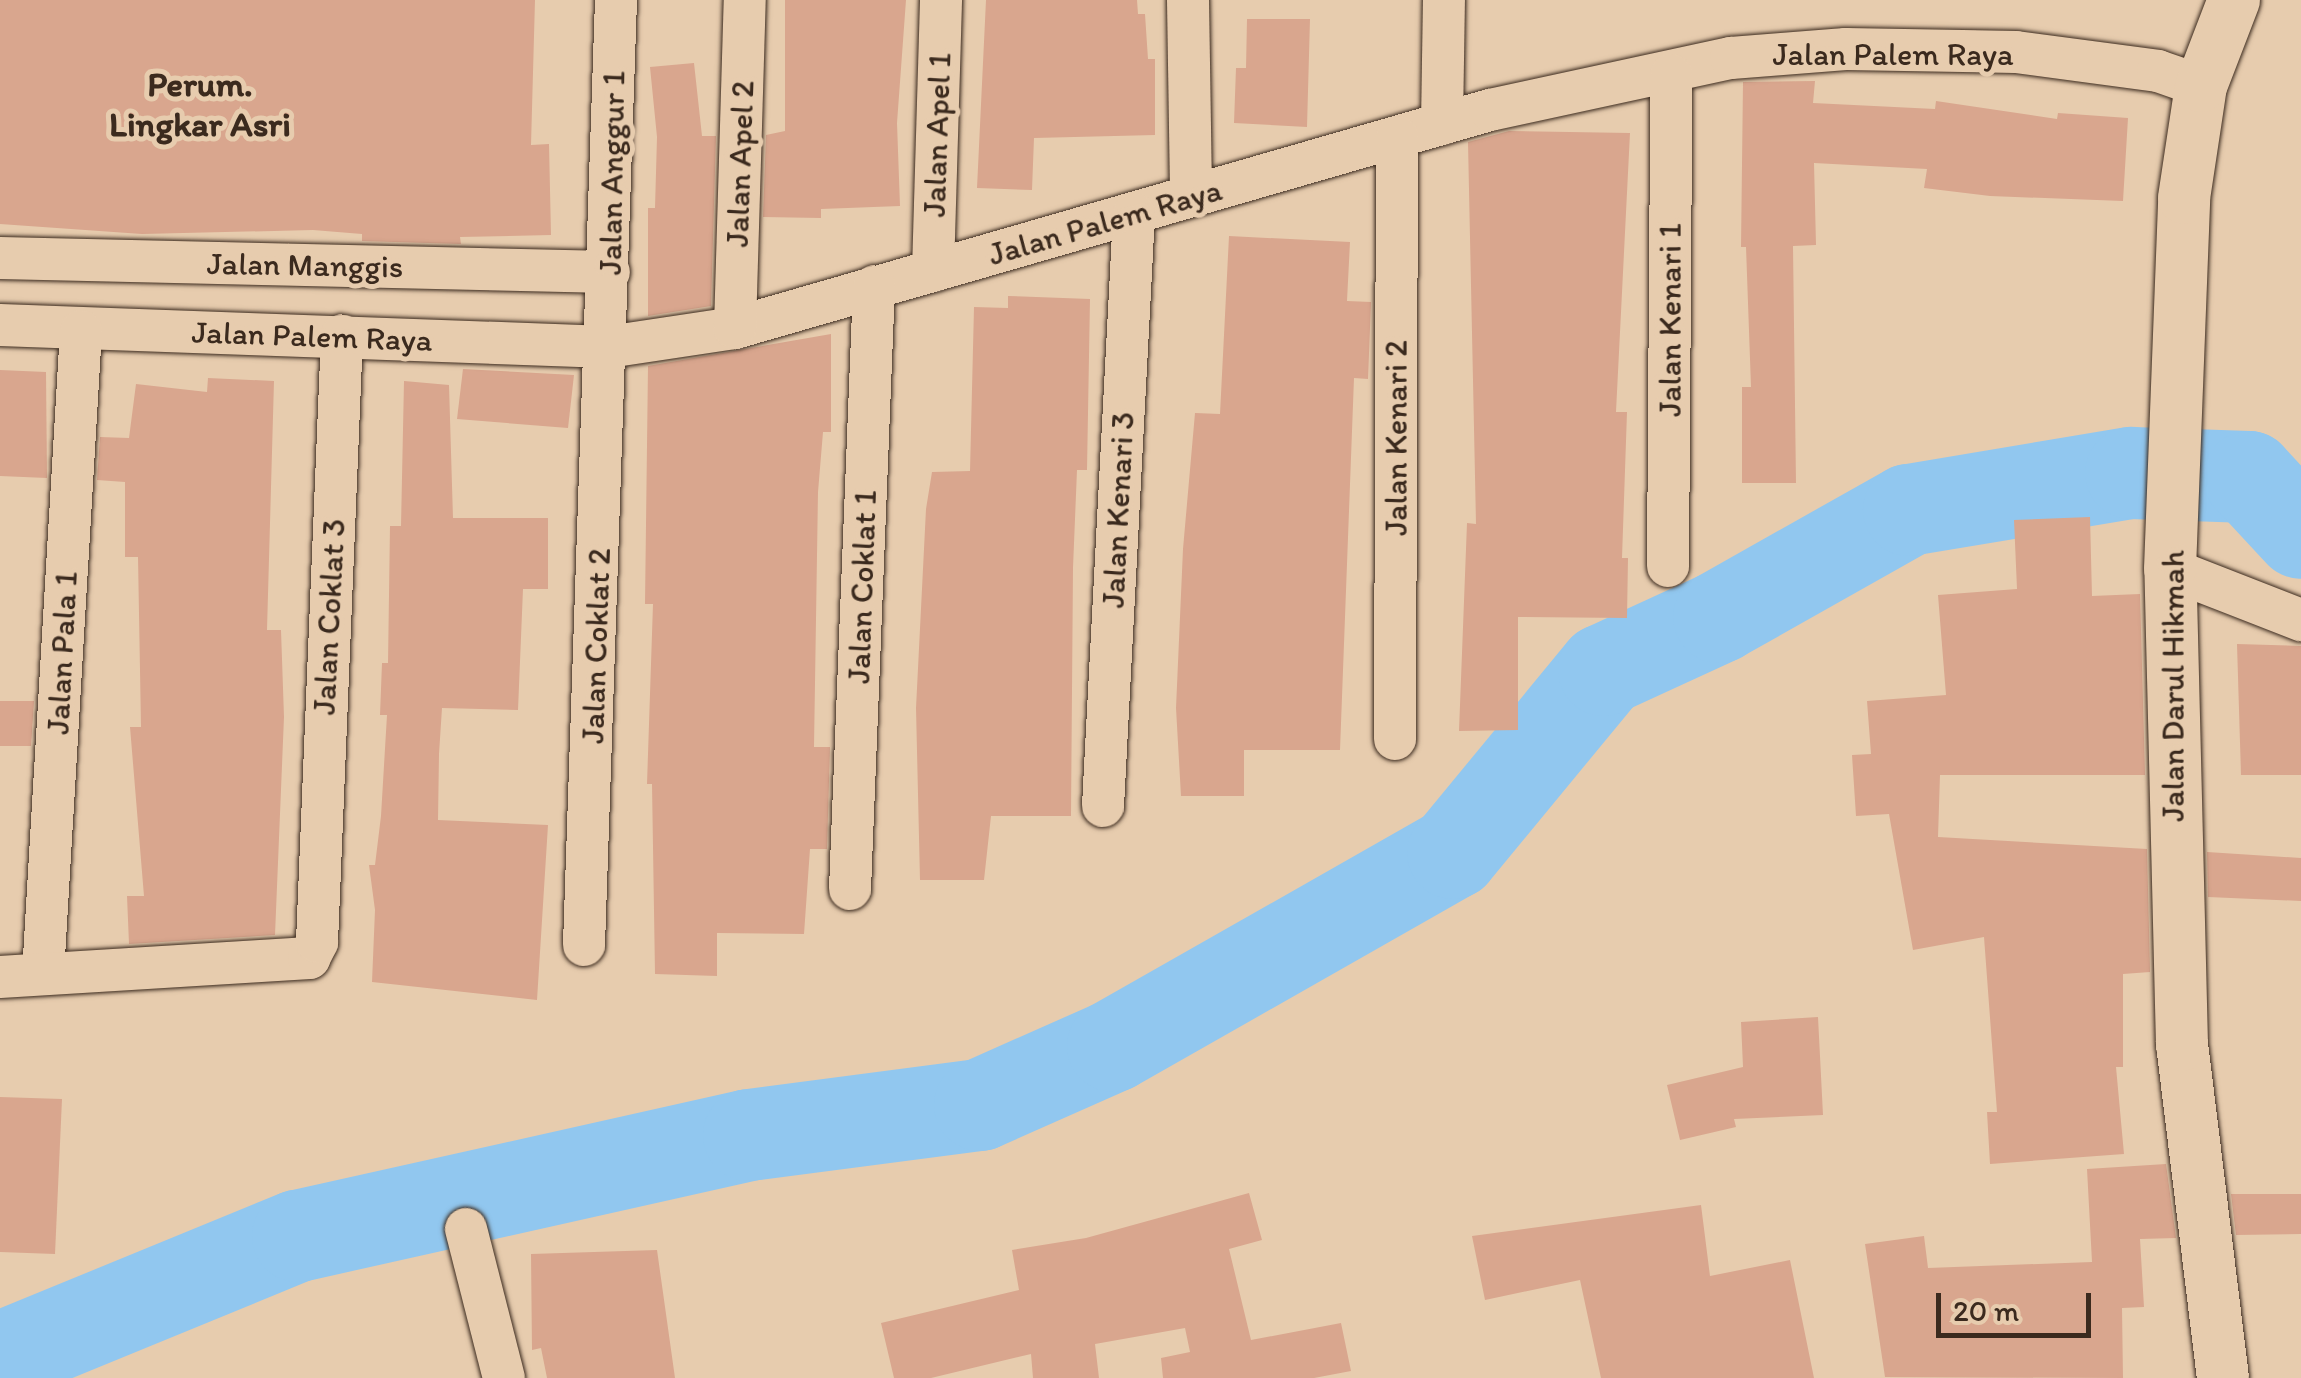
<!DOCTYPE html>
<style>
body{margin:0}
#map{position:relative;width:2301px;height:1378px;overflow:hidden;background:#e7ccae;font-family:Itim,sans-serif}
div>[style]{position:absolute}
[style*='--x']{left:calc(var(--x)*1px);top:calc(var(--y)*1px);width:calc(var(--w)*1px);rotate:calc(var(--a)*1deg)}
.river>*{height:92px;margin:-46px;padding:0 46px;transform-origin:46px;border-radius:46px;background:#91c7ef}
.building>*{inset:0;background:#d9a68e}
.roads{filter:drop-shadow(0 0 2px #3b2a1e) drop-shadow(0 0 2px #3b2a1e)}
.minor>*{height:42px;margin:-21px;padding:0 21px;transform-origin:21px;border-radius:21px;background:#e7ccae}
.tertiary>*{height:52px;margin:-26px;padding:0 26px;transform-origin:26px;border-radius:26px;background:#e7ccae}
span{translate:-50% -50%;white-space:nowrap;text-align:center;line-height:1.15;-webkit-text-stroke:10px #e7ccae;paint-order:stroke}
.street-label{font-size:32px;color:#3b2a1e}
.neighbourhood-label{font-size:35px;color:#3b2a1e;font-weight:700}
.scale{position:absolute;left:1936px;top:1293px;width:155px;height:45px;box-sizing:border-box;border:5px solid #3b2a1e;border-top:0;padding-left:12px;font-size:30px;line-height:35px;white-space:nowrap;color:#3b2a1e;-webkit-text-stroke:8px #e7ccae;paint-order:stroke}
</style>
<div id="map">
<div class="river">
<div style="--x:0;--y:1358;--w:322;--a:-22.3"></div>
<div style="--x:298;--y:1236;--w:462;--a:-12.6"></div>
<div style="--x:749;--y:1135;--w:233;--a:-7.4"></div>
<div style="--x:980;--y:1105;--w:145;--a:-23.9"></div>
<div style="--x:1113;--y:1046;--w:391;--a:-29.6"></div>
<div style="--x:1453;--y:853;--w:237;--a:-50.5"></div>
<div style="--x:1604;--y:670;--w:127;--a:-24.7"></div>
<div style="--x:1719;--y:617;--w:218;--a:-29.4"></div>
<div style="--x:1909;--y:510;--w:225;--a:-9.5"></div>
<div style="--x:2131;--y:473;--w:118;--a:1.9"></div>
<div style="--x:2249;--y:477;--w:76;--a:47.1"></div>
</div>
<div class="building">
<div style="clip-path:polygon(0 0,535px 0,531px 145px,549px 144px,551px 235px,460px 237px,461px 244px,362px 241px,362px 234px,313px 230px,142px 234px,0 224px)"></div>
<div style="clip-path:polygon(785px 0,906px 0,897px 123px,900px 206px,821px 209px,821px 218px,763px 217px,766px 135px,785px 131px)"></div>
<div style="clip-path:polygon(986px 0,1137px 0,1138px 14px,1145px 14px,1148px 59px,1155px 59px,1155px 135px,1034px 138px,1032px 190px,977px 188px)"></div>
<div style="clip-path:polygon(1247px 19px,1310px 19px,1307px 127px,1234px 123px,1236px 68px,1246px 68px)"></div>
<div style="clip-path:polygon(694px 63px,702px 136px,716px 136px,711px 306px,648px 316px,648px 208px,655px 208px,657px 137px,650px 67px)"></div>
<div style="clip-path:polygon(1815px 81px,1813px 103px,1935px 109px,1936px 101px,2057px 119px,2058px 113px,2128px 118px,2123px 201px,1990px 196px,1924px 188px,1927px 169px,1814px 163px,1816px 245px,1793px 246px,1796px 483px,1742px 483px,1742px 387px,1751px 387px,1746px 247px,1741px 247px,1743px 82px)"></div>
<div style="clip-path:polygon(1509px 131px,1630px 133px,1616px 412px,1627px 412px,1622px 558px,1628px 558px,1627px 618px,1518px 617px,1518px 730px,1459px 731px,1467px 523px,1476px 524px,1468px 142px)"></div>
<div style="clip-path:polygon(1229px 236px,1350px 242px,1347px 301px,1371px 302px,1368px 379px,1354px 378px,1340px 750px,1244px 750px,1244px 796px,1181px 796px,1176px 708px,1183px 549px,1195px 413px,1220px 414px)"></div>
<div style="clip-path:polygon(1008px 296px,1090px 299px,1087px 470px,1077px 470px,1073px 568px,1071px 816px,991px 816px,984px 880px,920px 880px,916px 708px,926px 509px,932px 472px,970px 471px,974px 307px,1008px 308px)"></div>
<div style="clip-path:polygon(831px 334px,831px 432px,823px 432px,818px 492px,814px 747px,830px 747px,827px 849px,810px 849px,804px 934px,717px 933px,717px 976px,655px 974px,652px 784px,647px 784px,653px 604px,645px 604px,648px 366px)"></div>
<div style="clip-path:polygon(463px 369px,574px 375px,568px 428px,457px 419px)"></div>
<div style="clip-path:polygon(0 370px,46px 372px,47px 478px,0 476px)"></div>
<div style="clip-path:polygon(208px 378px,274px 381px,267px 630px,281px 630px,284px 717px,275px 935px,129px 944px,127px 896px,144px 896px,130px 727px,141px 727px,138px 557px,125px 557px,125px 482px,97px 480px,100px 437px,129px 438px,136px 384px,207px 392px)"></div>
<div style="clip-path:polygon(404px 381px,449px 385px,453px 518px,548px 518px,548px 589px,523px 589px,518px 710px,442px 708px,439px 754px,438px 820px,548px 825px,537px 1000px,372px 982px,375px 910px,369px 865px,375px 865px,381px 816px,387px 715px,380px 715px,382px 663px,388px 663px,390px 526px,401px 526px)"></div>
<div style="clip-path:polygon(2090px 517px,2092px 596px,2140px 594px,2145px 775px,1940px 775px,1938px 837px,2147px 849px,2150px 972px,2123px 974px,2123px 1067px,2116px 1067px,2124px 1154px,1990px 1164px,1987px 1112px,1997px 1112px,1984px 937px,1913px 950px,1889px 814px,1856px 816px,1852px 755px,1871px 754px,1867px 701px,1946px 695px,1938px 595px,2017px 589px,2014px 520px)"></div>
<div style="clip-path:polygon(2237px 644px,2301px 646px,2301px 775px,2241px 775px)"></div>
<div style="clip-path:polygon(0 701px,34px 701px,31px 746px,0 746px)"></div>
<div style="clip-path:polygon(2207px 852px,2301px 858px,2301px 901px,2208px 897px)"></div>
<div style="clip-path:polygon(1818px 1017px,1823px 1115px,1734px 1119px,1736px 1127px,1680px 1140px,1667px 1085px,1743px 1067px,1741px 1022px)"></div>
<div style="clip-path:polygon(0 1097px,62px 1099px,55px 1254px,0 1252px)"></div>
<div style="clip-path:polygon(2166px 1164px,2176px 1238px,2140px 1239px,2144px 1307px,2122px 1308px,2123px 1378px,1885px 1377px,1865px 1244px,1924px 1236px,1928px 1268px,2092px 1262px,2087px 1169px)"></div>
<div style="clip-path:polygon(1249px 1193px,1262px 1240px,1229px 1249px,1251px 1340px,1341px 1323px,1351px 1371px,1314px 1378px,1163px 1378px,1161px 1358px,1190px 1352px,1185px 1328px,1095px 1344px,1099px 1378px,1033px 1378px,1031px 1354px,931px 1378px,894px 1378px,881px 1323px,1019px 1290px,1012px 1250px,1086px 1238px)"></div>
<div style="clip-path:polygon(2231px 1194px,2301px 1194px,2301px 1234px,2236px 1235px)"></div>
<div style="clip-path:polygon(1701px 1205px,1710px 1276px,1790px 1260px,1814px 1378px,1601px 1378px,1580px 1280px,1485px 1300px,1472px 1236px)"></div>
<div style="clip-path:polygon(657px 1250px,675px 1378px,547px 1378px,541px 1348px,532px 1350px,531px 1254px)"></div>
</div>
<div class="roads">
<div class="minor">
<div style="--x:1188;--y:0;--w:196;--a:89.1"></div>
<div style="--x:1442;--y:124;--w:124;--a:-89.1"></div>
<div style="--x:0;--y:258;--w:609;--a:1.32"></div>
<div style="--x:933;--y:271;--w:271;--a:-88.3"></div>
<div style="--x:0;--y:325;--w:608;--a:2.07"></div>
<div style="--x:608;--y:347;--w:128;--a:-8.5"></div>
<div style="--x:735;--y:328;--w:786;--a:-16.11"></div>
<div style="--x:1490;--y:110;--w:247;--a:-12.2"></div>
<div style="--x:1731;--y:58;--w:115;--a:-4.5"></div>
<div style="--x:1846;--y:49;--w:170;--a:1"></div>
<div style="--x:2016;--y:52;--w:143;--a:7.6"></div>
<div style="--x:2158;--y:71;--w:46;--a:19.2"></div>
<div style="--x:735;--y:328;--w:328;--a:-88.3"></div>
<div style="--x:1668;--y:566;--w:491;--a:-89.6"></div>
<div style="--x:2170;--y:569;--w:141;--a:21.3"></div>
<div style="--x:1395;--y:739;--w:602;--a:-89.81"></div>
<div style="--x:1103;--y:806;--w:593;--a:-87"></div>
<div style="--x:850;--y:889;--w:603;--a:-87.72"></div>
<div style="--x:584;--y:945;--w:946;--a:-88.06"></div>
<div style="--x:43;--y:974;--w:644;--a:-86.62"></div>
<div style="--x:0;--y:977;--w:310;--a:-3.5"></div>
<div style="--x:309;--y:958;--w:18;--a:-63"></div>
<div style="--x:317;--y:942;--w:607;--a:-87.64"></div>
<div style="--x:466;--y:1229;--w:154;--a:75.7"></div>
</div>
<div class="tertiary">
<div style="--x:2223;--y:1378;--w:336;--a:-97"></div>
<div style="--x:2182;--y:1045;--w:476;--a:-91.4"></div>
<div style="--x:2170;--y:569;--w:371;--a:-87.8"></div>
<div style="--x:2184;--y:198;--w:113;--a:-81.4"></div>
<div style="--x:2201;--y:86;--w:92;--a:-69"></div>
</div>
</div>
<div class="street-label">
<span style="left:1893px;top:54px">Jalan Palem Raya</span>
<span style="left:937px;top:135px;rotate:-88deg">Jalan Apel 1</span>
<span style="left:740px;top:164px;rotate:-88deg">Jalan Apel 2</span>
<span style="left:612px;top:173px;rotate:-89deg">Jalan Anggur 1</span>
<span style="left:1105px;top:222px;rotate:-16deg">Jalan Palem Raya</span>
<span style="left:305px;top:265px;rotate:1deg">Jalan Manggis</span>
<span style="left:1670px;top:320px;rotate:-90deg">Jalan Kenari 1</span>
<span style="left:312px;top:336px;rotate:2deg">Jalan Palem Raya</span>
<span style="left:1396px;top:438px;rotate:-90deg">Jalan Kenari 2</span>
<span style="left:1118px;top:510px;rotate:-87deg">Jalan Kenari 3</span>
<span style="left:862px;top:587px;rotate:-88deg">Jalan Coklat 1</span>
<span style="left:329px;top:617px;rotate:-87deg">Jalan Coklat 3</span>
<span style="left:596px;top:646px;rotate:-88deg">Jalan Coklat 2</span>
<span style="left:62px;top:653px;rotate:-87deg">Jalan Pala 1</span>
<span style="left:2173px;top:686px;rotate:-90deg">Jalan Darul Hikmah</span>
</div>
<div class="neighbourhood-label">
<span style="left:200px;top:104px">Perum.<br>Lingkar Asri</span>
</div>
<div class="scale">20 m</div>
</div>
